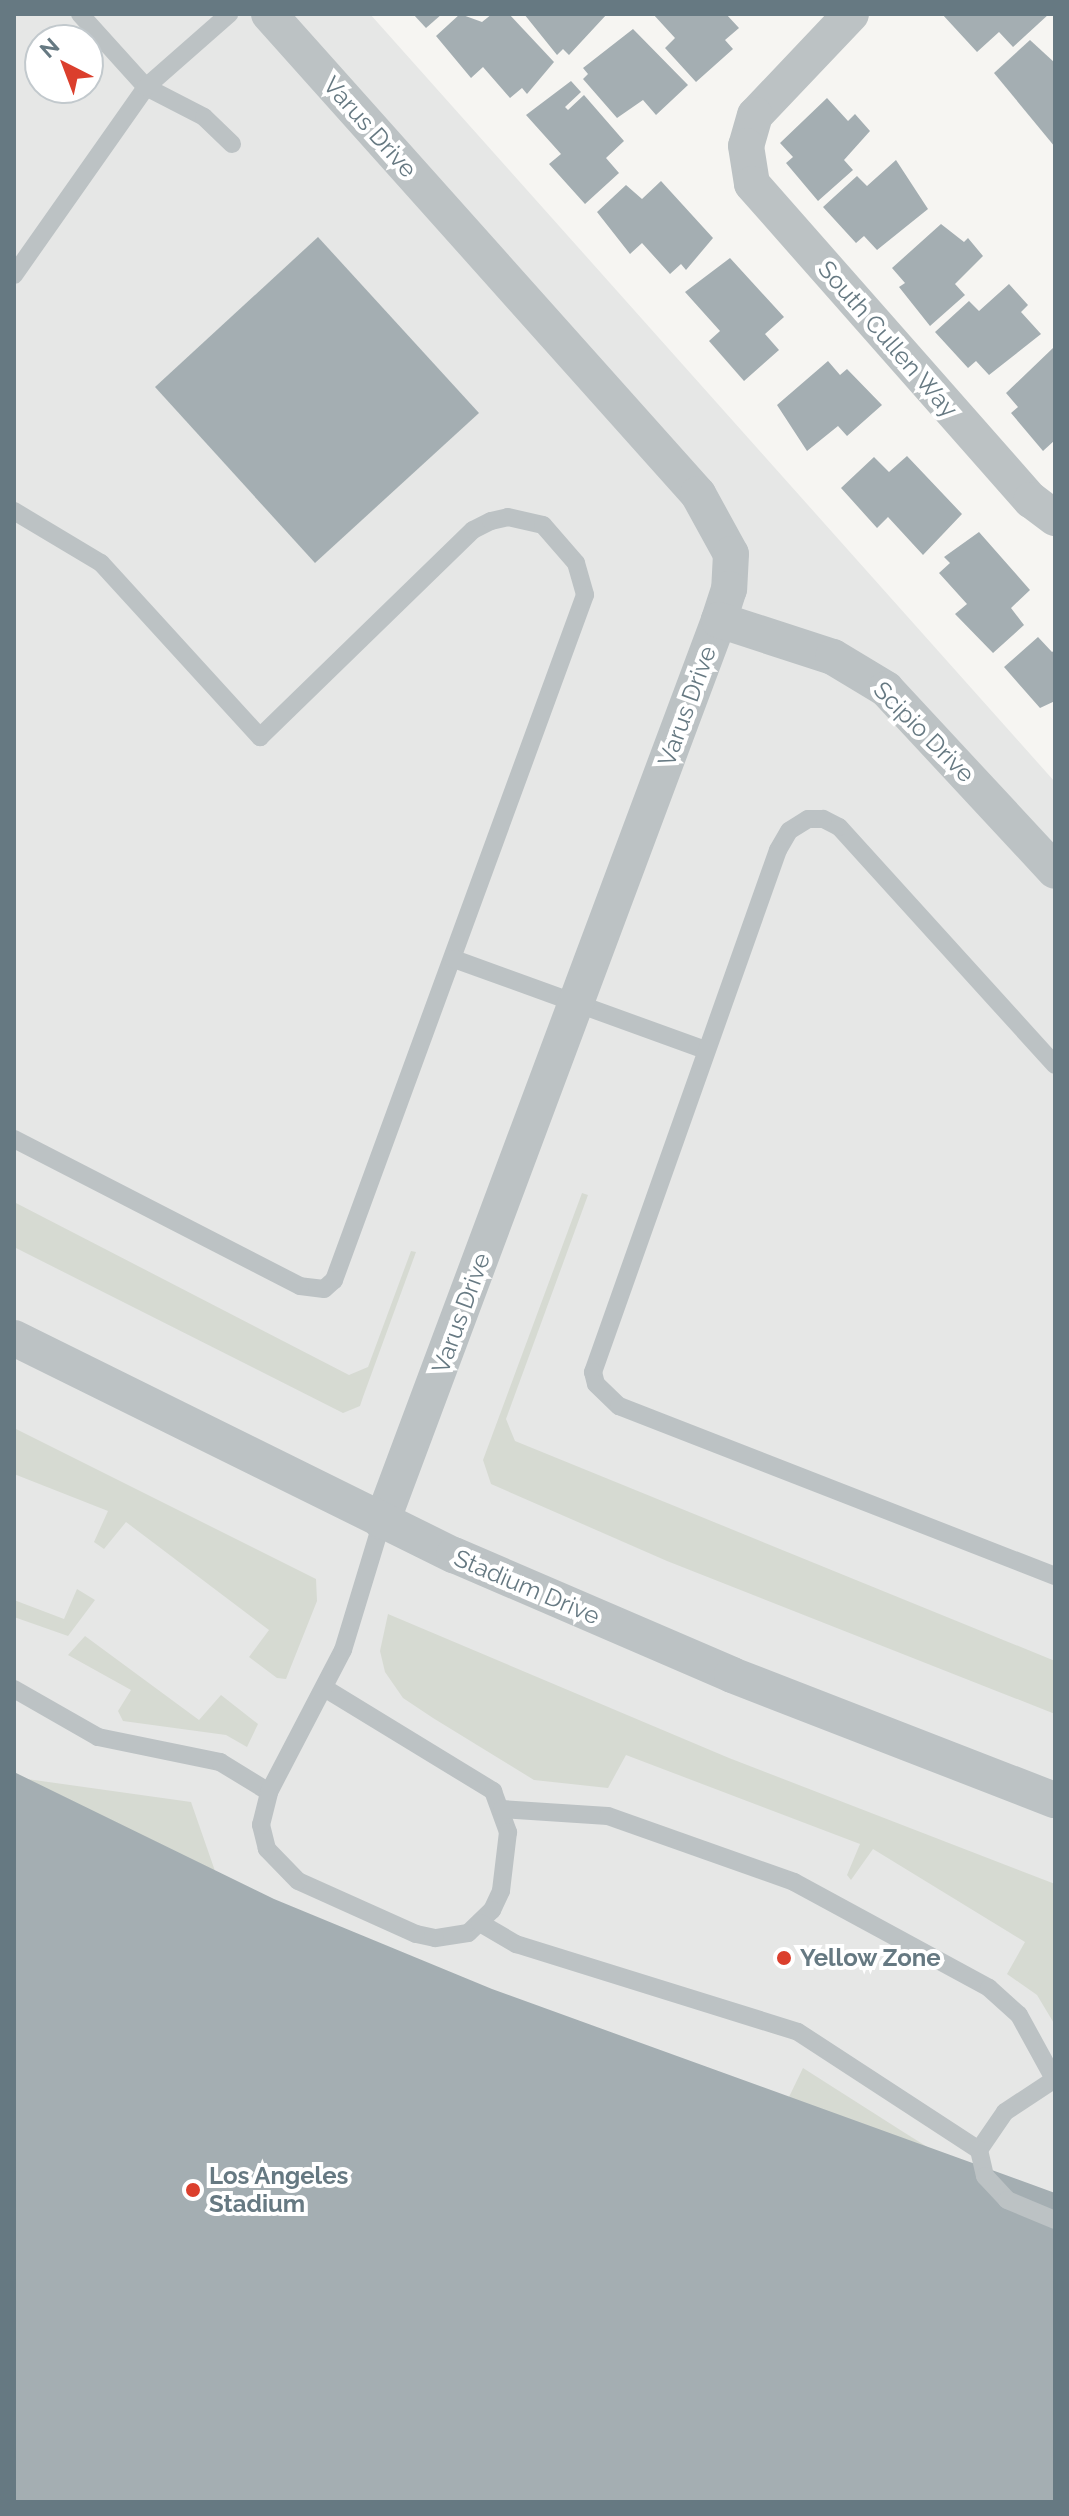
<!DOCTYPE html>
<style>
body{margin:0}
#map{position:relative;width:1069px;height:2516px;overflow:hidden;background:#f6f5f2;font-family:Raleway,sans-serif}
div>[style]{position:absolute}
[style*='--x']{left:calc(var(--x)*1px);top:calc(var(--y)*1px);width:calc(var(--w)*1px);rotate:calc(var(--a)*1deg)}
.built>*{inset:0;background:#e6e7e6}
.green>*{inset:0;background:#d6dad2}
.building>*{inset:0;background:#a4aeb2}
.lane>*{height:18px;margin:-9px;padding:0 9px;transform-origin:9px;border-radius:9px;background:#bcc2c4}
.street>*{height:36px;margin:-18px;padding:0 18px;transform-origin:18px;border-radius:18px;background:#bcc2c4}
.dots>*{width:22px;height:22px;translate:-50% -50%;box-sizing:border-box;border:4px solid #fff;border-radius:50%}
span{translate:-50% -50%;white-space:nowrap;text-align:center;line-height:1.15;-webkit-text-stroke:8px #fff;paint-order:stroke}
.street-label{font-size:24px;color:#667982}
.poi-label{font-size:24px;color:#667982;font-weight:700}
.left{translate:0 -50%;text-align:left}
.frame{position:absolute;inset:0;border:16px solid #667982;pointer-events:none}
.north{position:absolute;left:24px;top:24px;width:80px;height:80px;box-sizing:border-box;background:#fff;border:2px solid #c2c9cd;border-radius:50%;rotate:318deg;font-size:22px;font-weight:700;line-height:32px;text-align:center;color:#667982}
.north::after{content:'';display:block;margin:auto;width:28px;height:36px;background:#db3f2d;clip-path:polygon(50% 0,100% 100%,50% 72%,0 100%)}
</style>
<div id="map">
<div class="built">
<div style="clip-path:polygon(evenodd,14px 14px,370px 14px,1055px 782px,1055px 2502px,14px 2502px,14px 14px,40px 40px,88px 40px,88px 88px,40px 88px,40px 40px)"></div>
</div>
<div class="green">
<div style="clip-path:polygon(582px 1193px,588px 1195px,506px 1419px,515px 1441px,1055px 1661px,1055px 1714px,667px 1561px,491px 1484px,483px 1460px)"></div>
<div style="clip-path:polygon(14px 1202px,349px 1375px,368px 1367px,411px 1251px,416px 1252px,363px 1397px,360px 1406px,343px 1413px,14px 1247px)"></div>
<div style="clip-path:polygon(14px 1428px,316px 1579px,317px 1601px,286px 1679px,277px 1678px,249px 1657px,269px 1630px,126px 1522px,104px 1549px,94px 1542px,108px 1511px,14px 1474px)"></div>
<div style="clip-path:polygon(77px 1589px,95px 1600px,68px 1636px,14px 1617px,14px 1600px,64px 1619px)"></div>
<div style="clip-path:polygon(388px 1614px,729px 1758px,1055px 1884px,1055px 2025px,1037px 1995px,1007px 1974px,1025px 1942px,873px 1849px,851px 1880px,847px 1875px,860px 1844px,626px 1755px,608px 1788px,534px 1780px,433px 1718px,403px 1698px,385px 1672px,380px 1651px)"></div>
<div style="clip-path:polygon(85px 1636px,199px 1720px,221px 1695px,258px 1724px,247px 1747px,226px 1735px,123px 1721px,118px 1711px,131px 1690px,68px 1655px)"></div>
<div style="clip-path:polygon(27px 1779px,191px 1802px,215px 1871px)"></div>
<div style="clip-path:polygon(803px 2068px,905px 2133px,937px 2153px,788px 2099px)"></div>
</div>
<div class="building">
<div style="clip-path:polygon(413px 14px,442px 14px,426px 28px)"></div>
<div style="clip-path:polygon(460px 14px,482px 22px,492px 14px,509px 14px,554px 62px,527px 94px,522px 88px,510px 98px,483px 67px,471px 78px,436px 36px)"></div>
<div style="clip-path:polygon(524px 14px,607px 14px,569px 55px,563px 49px,557px 55px)"></div>
<div style="clip-path:polygon(653px 14px,726px 14px,739px 28px,725px 40px,733px 49px,696px 82px,665px 48px,675px 38px)"></div>
<div style="clip-path:polygon(942px 14px,1049px 14px,1013px 47px,999px 32px,977px 52px)"></div>
<div style="clip-path:polygon(633px 29px,688px 85px,656px 115px,643px 100px,617px 118px,583px 79px,588px 74px,583px 68px)"></div>
<div style="clip-path:polygon(1030px 40px,1055px 63px,1055px 147px,994px 73px)"></div>
<div style="clip-path:polygon(571px 81px,581px 92px,565px 107px,568px 110px,584px 95px,624px 141px,606px 158px,619px 173px,585px 204px,549px 164px,561px 154px,526px 115px)"></div>
<div style="clip-path:polygon(827px 98px,848px 121px,855px 114px,870px 131px,844px 160px,853px 170px,818px 201px,786px 163px,793px 157px,780px 143px)"></div>
<div style="clip-path:polygon(896px 160px,928px 209px,877px 250px,864px 236px,856px 243px,823px 207px,857px 176px,867px 186px)"></div>
<div style="clip-path:polygon(661px 181px,713px 238px,686px 270px,681px 264px,670px 274px,642px 243px,630px 254px,597px 212px,626px 185px,642px 199px)"></div>
<div style="clip-path:polygon(941px 224px,964px 242px,968px 238px,983px 256px,955px 284px,965px 295px,930px 326px,899px 287px,905px 283px,892px 268px)"></div>
<div style="clip-path:polygon(318px 237px,479px 413px,315px 563px,155px 387px)"></div>
<div style="clip-path:polygon(730px 258px,784px 317px,765px 334px,779px 350px,744px 381px,709px 341px,720px 331px,685px 292px)"></div>
<div style="clip-path:polygon(1009px 284px,1028px 305px,1021px 312px,1041px 334px,989px 375px,976px 361px,968px 368px,935px 332px,969px 301px,979px 311px)"></div>
<div style="clip-path:polygon(1053px 348px,1055px 440px,1043px 451px,1011px 413px,1018px 407px,1006px 393px)"></div>
<div style="clip-path:polygon(828px 361px,840px 375px,847px 369px,882px 405px,847px 436px,838px 426px,807px 451px,777px 405px)"></div>
<div style="clip-path:polygon(907px 456px,962px 514px,923px 555px,888px 517px,877px 528px,841px 488px,874px 457px,889px 472px)"></div>
<div style="clip-path:polygon(979px 532px,1030px 590px,1011px 608px,1024px 625px,993px 653px,955px 614px,967px 604px,939px 573px,950px 563px,944px 557px)"></div>
<div style="clip-path:polygon(1038px 637px,1052px 652px,1055px 650px,1055px 701px,1040px 708px,1004px 667px)"></div>
<div style="clip-path:polygon(14px 1772px,274px 1899px,492px 1989px,1055px 2193px,1055px 2502px,14px 2502px)"></div>
</div>
<div class="lane">
<div style="--x:80;--y:14;--w:98;--a:47.9"></div>
<div style="--x:146;--y:87;--w:65;--a:27.3"></div>
<div style="--x:204;--y:117;--w:39;--a:44"></div>
<div style="--x:14;--y:275;--w:230;--a:-54.9"></div>
<div style="--x:146;--y:87;--w:111;--a:-41.3"></div>
<div style="--x:14;--y:511;--w:101;--a:30.9"></div>
<div style="--x:101;--y:563;--w:236;--a:47.6"></div>
<div style="--x:260;--y:737;--w:297;--a:-44.2"></div>
<div style="--x:473;--y:530;--w:20;--a:-27"></div>
<div style="--x:491;--y:521;--w:17;--a:-13"></div>
<div style="--x:508;--y:517;--w:36;--a:13"></div>
<div style="--x:543;--y:525;--w:50;--a:49"></div>
<div style="--x:576;--y:563;--w:33;--a:74"></div>
<div style="--x:585;--y:595;--w:730;--a:110.12"></div>
<div style="--x:334;--y:1280;--w:13;--a:138"></div>
<div style="--x:324;--y:1289;--w:24;--a:-173"></div>
<div style="--x:300;--y:1286;--w:322;--a:-152.8"></div>
<div style="--x:454;--y:959;--w:268;--a:19.9"></div>
<div style="--x:1055;--y:1065;--w:321;--a:-132.2"></div>
<div style="--x:839;--y:827;--w:18;--a:-153"></div>
<div style="--x:823;--y:819;--w:15;--a:180"></div>
<div style="--x:808;--y:819;--w:22;--a:148"></div>
<div style="--x:789;--y:831;--w:22;--a:120"></div>
<div style="--x:778;--y:850;--w:554;--a:109.51"></div>
<div style="--x:593;--y:1372;--w:12;--a:76"></div>
<div style="--x:596;--y:1384;--w:32;--a:44"></div>
<div style="--x:619;--y:1406;--w:468;--a:21.3"></div>
<div style="--x:14;--y:1689;--w:97;--a:29.7"></div>
<div style="--x:98;--y:1737;--w:125;--a:11.6"></div>
<div style="--x:220;--y:1762;--w:57;--a:31.5"></div>
<div style="--x:326;--y:1689;--w:196;--a:31.4"></div>
<div style="--x:493;--y:1791;--w:44;--a:69.9"></div>
<div style="--x:508;--y:1832;--w:59;--a:96.8"></div>
<div style="--x:501;--y:1891;--w:21;--a:115"></div>
<div style="--x:492;--y:1910;--w:33;--a:136"></div>
<div style="--x:468;--y:1933;--w:33;--a:171"></div>
<div style="--x:435;--y:1938;--w:19;--a:-168"></div>
<div style="--x:416;--y:1934;--w:129;--a:-155.8"></div>
<div style="--x:298;--y:1881;--w:45;--a:-134.1"></div>
<div style="--x:267;--y:1849;--w:25;--a:-104"></div>
<div style="--x:261;--y:1825;--w:34;--a:-76"></div>
<div style="--x:269;--y:1792;--w:160;--a:-62.5"></div>
<div style="--x:343;--y:1650;--w:134;--a:-73.1"></div>
<div style="--x:502;--y:1809;--w:106;--a:3.8"></div>
<div style="--x:608;--y:1816;--w:197;--a:19.5"></div>
<div style="--x:794;--y:1882;--w:222;--a:28.5"></div>
<div style="--x:989;--y:1988;--w:40;--a:42"></div>
<div style="--x:1019;--y:2015;--w:73;--a:61.3"></div>
<div style="--x:480;--y:1923;--w:42;--a:30.3"></div>
<div style="--x:516;--y:1944;--w:295;--a:17.3"></div>
<div style="--x:798;--y:2032;--w:216;--a:33.1"></div>
<div style="--x:1055;--y:2079;--w:60;--a:146.6"></div>
<div style="--x:1005;--y:2112;--w:46;--a:124.4"></div>
<div style="--x:979;--y:2150;--w:27;--a:77"></div>
<div style="--x:985;--y:2176;--w:33;--a:47"></div>
<div style="--x:1007;--y:2200;--w:52;--a:22.6"></div>
</div>
<div class="street">
<div style="--x:269;--y:14;--w:644;--a:48.21"></div>
<div style="--x:698;--y:494;--w:68;--a:61.2"></div>
<div style="--x:731;--y:554;--w:35;--a:93"></div>
<div style="--x:729;--y:589;--w:33;--a:108"></div>
<div style="--x:719;--y:620;--w:963;--a:110.49"></div>
<div style="--x:851;--y:14;--w:139;--a:133.5"></div>
<div style="--x:755;--y:115;--w:32;--a:106"></div>
<div style="--x:746;--y:146;--w:38;--a:81"></div>
<div style="--x:752;--y:184;--w:422;--a:48.6"></div>
<div style="--x:1031;--y:500;--w:30;--a:37"></div>
<div style="--x:719;--y:620;--w:120;--a:18"></div>
<div style="--x:833;--y:657;--w:62;--a:31.1"></div>
<div style="--x:886;--y:689;--w:248;--a:47.1"></div>
<div style="--x:14;--y:1338;--w:491;--a:26.3"></div>
<div style="--x:454;--y:1555;--w:303;--a:23.3"></div>
<div style="--x:732;--y:1675;--w:346;--a:21.2"></div>
</div>
<div class="dots">
<div style="left:784px;top:1958px;background:#db3f2d"></div>
<div style="left:193px;top:2190px;background:#db3f2d"></div>
</div>
<div class="street-label">
<span style="left:370px;top:127px;rotate:48deg">Varus Drive</span>
<span style="left:888px;top:339px;rotate:49deg">South Cullen Way</span>
<span style="left:687px;top:706px;rotate:-70deg">Varus Drive</span>
<span style="left:924px;top:732px;rotate:45deg">Scipio Drive</span>
<span style="left:461px;top:1313px;rotate:-70deg">Varus Drive</span>
<span style="left:527px;top:1587px;rotate:23deg">Stadium Drive</span>
</div>
<div class="poi-label">
<span class="left" style="left:800px;top:1958px">Yellow Zone</span>
<span class="left" style="left:209px;top:2190px">Los Angeles<br>Stadium</span>
</div>
<div class="frame"></div>
<div class="north">N</div>
</div>
